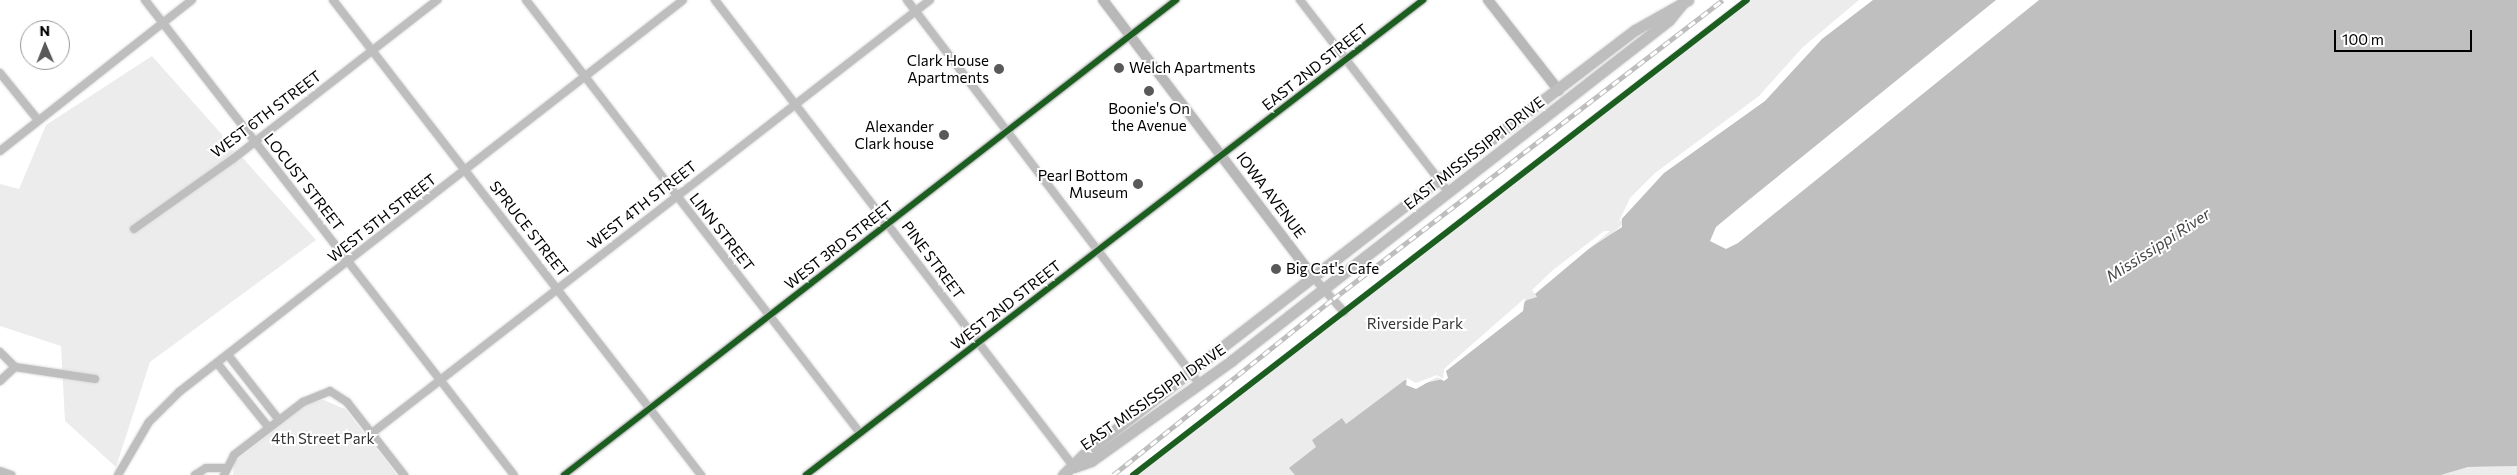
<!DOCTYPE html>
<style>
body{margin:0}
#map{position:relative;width:2517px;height:475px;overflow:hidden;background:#fff;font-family:Commissioner,sans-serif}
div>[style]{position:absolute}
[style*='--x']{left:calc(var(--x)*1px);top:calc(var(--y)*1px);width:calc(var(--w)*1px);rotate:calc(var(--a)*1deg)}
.green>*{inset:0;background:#ececec}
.water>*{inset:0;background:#bfbfbf}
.pier>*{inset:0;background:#fff}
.roads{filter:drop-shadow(0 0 1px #dbdbdb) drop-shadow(0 0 1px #dbdbdb)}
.street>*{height:8px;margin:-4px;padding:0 4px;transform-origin:4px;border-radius:4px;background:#bebebe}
.secondary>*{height:10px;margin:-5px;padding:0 5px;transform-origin:5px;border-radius:5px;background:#b8b8b8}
.primary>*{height:11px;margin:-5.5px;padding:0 5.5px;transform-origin:5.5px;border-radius:5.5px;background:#bebebe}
.rail>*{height:4.5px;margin-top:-2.25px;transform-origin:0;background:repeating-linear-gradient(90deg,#fff 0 8px,#bebebe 0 16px);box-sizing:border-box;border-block:1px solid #bebebe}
.cycleway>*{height:6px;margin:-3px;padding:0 3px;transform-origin:3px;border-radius:3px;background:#1b5e20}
.dots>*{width:14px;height:14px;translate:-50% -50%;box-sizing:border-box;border:2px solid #fff;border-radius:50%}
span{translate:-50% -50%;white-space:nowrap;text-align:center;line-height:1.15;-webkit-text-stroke:4px #fff;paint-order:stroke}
.poi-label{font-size:15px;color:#000}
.right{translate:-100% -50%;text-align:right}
.left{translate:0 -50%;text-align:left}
.street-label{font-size:15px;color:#000}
.park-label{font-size:15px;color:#333}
.water-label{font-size:16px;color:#444;font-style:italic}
.north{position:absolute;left:20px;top:20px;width:50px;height:50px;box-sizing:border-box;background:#fff;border:1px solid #999;border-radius:50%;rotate:359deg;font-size:14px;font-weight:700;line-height:20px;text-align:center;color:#000}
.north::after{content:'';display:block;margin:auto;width:18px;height:22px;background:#595959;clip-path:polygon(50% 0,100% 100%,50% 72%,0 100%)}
.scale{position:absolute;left:2334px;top:30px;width:138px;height:22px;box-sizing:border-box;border:2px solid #000;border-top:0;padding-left:6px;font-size:15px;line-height:18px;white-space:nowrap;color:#000;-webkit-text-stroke:4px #fff;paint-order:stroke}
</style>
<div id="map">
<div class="green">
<div style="clip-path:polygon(1740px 0,1863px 0,1567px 276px,1508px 364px,1369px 407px,1346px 424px,1342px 418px,1303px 475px,1128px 475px)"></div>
<div style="clip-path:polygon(152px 56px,316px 240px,150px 362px,116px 467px,65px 421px,61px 346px,0 326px,0 184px,19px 189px,46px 125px)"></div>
<div style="clip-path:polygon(324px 400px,345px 409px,397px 475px,233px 475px,234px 462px,310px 402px)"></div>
<div style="clip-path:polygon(2517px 466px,2517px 475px,2441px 475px,2468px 467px)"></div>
</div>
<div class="water">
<div style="clip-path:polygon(1863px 0,2517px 0,2517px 466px,2468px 467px,2441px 475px,1295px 475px,1289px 468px,1316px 447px,1312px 440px,1342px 418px,1346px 424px,1405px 380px,1416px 385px,1447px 378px,1445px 371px,1527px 300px,1537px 297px,1534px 292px,1555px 271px,1622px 227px,1622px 216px,1657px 175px,1761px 97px,1805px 49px)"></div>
</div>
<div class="pier">
<div style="clip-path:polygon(1859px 0,1873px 0,1822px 39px,1765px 101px,1664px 173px,1618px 223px,1630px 198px,1655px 173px,1759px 96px,1803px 47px)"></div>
<div style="clip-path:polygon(1996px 0,2039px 0,1738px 243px,1726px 249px,1710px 241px,1716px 227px,1745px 203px)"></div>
<div style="clip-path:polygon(1604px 231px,1610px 231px,1535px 294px,1532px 290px,1553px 270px)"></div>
<div style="clip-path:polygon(1525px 298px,1523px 311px,1446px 371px,1448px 378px,1444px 381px,1437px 377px,1416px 389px,1406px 385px,1407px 378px,1416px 383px,1437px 375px,1443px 379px,1444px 369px)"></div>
</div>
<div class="roads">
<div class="street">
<div style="--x:145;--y:0;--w:601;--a:52.16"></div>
<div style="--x:333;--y:0;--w:601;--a:52.23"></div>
<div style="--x:526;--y:0;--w:547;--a:52.35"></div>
<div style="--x:715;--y:0;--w:589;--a:52.45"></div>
<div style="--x:907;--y:0;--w:483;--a:52.7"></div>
<div style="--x:1300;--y:0;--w:244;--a:52.3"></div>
<div style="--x:0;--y:73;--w:60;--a:51"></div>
<div style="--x:0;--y:151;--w:244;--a:-38.2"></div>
<div style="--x:134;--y:229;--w:121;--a:-35.3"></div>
<div style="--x:233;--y:159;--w:259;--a:-37.9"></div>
<div style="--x:1314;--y:278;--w:45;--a:48.6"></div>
<div style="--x:0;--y:352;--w:21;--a:45"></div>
<div style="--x:15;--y:367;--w:81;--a:8.5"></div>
<div style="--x:228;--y:355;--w:83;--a:51.9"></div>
<div style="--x:217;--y:363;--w:83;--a:51.3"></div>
<div style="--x:0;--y:381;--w:21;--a:-43"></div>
<div style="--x:372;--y:433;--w:706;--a:-37.81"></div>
<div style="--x:0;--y:471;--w:12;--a:20"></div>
<div style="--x:118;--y:475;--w:61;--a:-59.7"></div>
<div style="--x:149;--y:422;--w:42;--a:-45"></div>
<div style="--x:179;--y:392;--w:638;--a:-37.87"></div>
<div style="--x:195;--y:475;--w:13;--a:-32"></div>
<div style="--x:206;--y:468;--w:18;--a:0"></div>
<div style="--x:224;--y:475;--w:22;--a:-63"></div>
<div style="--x:234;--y:455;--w:87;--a:-37.5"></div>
<div style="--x:303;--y:402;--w:29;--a:-22"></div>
<div style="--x:330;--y:391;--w:20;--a:33"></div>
<div style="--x:347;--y:402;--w:93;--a:52"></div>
<div style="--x:564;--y:475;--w:775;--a:-37.82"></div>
<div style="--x:806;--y:475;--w:779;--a:-37.59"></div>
</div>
<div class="secondary">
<div style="--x:1103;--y:0;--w:349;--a:52.8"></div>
<div style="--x:1488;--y:0;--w:115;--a:52"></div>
</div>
<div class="primary">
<div style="--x:1074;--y:467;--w:18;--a:-19"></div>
<div style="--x:1091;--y:461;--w:172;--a:-35.5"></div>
<div style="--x:1231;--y:361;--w:555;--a:-37.9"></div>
<div style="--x:1669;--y:20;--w:21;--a:-51"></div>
<div style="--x:1063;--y:475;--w:31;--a:-45"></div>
<div style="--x:1085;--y:453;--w:446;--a:-37.7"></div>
<div style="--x:1438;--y:180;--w:248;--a:-37.3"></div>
<div style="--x:1635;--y:30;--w:61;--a:-29.5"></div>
</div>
</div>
<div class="rail">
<div style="--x:1113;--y:475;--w:282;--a:-38.7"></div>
<div style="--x:1333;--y:299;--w:491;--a:-37.5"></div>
</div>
<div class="cycleway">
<div style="--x:564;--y:475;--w:775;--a:-37.82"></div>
<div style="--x:806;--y:475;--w:779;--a:-37.59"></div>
<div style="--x:1133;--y:475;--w:776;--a:-37.73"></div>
</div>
<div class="dots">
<div style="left:1119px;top:68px;background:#595959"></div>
<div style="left:999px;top:69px;background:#595959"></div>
<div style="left:1149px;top:91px;background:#595959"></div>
<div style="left:944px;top:135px;background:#595959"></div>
<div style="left:1138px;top:184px;background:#595959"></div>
<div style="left:1276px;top:269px;background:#595959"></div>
</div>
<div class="poi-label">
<span class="right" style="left:989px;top:69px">Clark House<br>Apartments</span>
<span class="left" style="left:1129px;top:68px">Welch Apartments</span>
<span style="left:1149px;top:117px">Boonie's On<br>the Avenue</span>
<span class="right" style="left:934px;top:135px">Alexander<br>Clark house</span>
<span class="right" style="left:1128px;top:184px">Pearl Bottom<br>Museum</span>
<span class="left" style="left:1286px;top:269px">Big Cat's Cafe</span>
</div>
<div class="street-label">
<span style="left:1315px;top:67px;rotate:-38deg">EAST 2ND STREET</span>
<span style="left:266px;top:114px;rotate:-37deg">WEST 6TH STREET</span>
<span style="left:1474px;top:153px;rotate:-38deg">EAST MISSISSIPPI DRIVE</span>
<span style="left:304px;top:182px;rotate:52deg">LOCUST STREET</span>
<span style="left:1271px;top:195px;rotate:53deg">IOWA AVENUE</span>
<span style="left:642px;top:205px;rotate:-38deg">WEST 4TH STREET</span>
<span style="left:382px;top:218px;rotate:-38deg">WEST 5TH STREET</span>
<span style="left:529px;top:229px;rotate:52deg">SPRUCE STREET</span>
<span style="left:722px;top:232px;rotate:52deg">LINN STREET</span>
<span style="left:839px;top:245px;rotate:-38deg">WEST 3RD STREET</span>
<span style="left:933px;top:260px;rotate:53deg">PINE STREET</span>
<span style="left:1006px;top:305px;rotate:-38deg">WEST 2ND STREET</span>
<span style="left:1153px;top:397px;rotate:-35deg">EAST MISSISSIPPI DRIVE</span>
</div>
<div class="park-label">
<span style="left:1415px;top:324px">Riverside Park</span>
<span style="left:323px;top:439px">4th Street Park</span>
</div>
<div class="water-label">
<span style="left:2158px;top:245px;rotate:-33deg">Mississippi River</span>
</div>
<div class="north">N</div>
<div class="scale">100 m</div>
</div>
